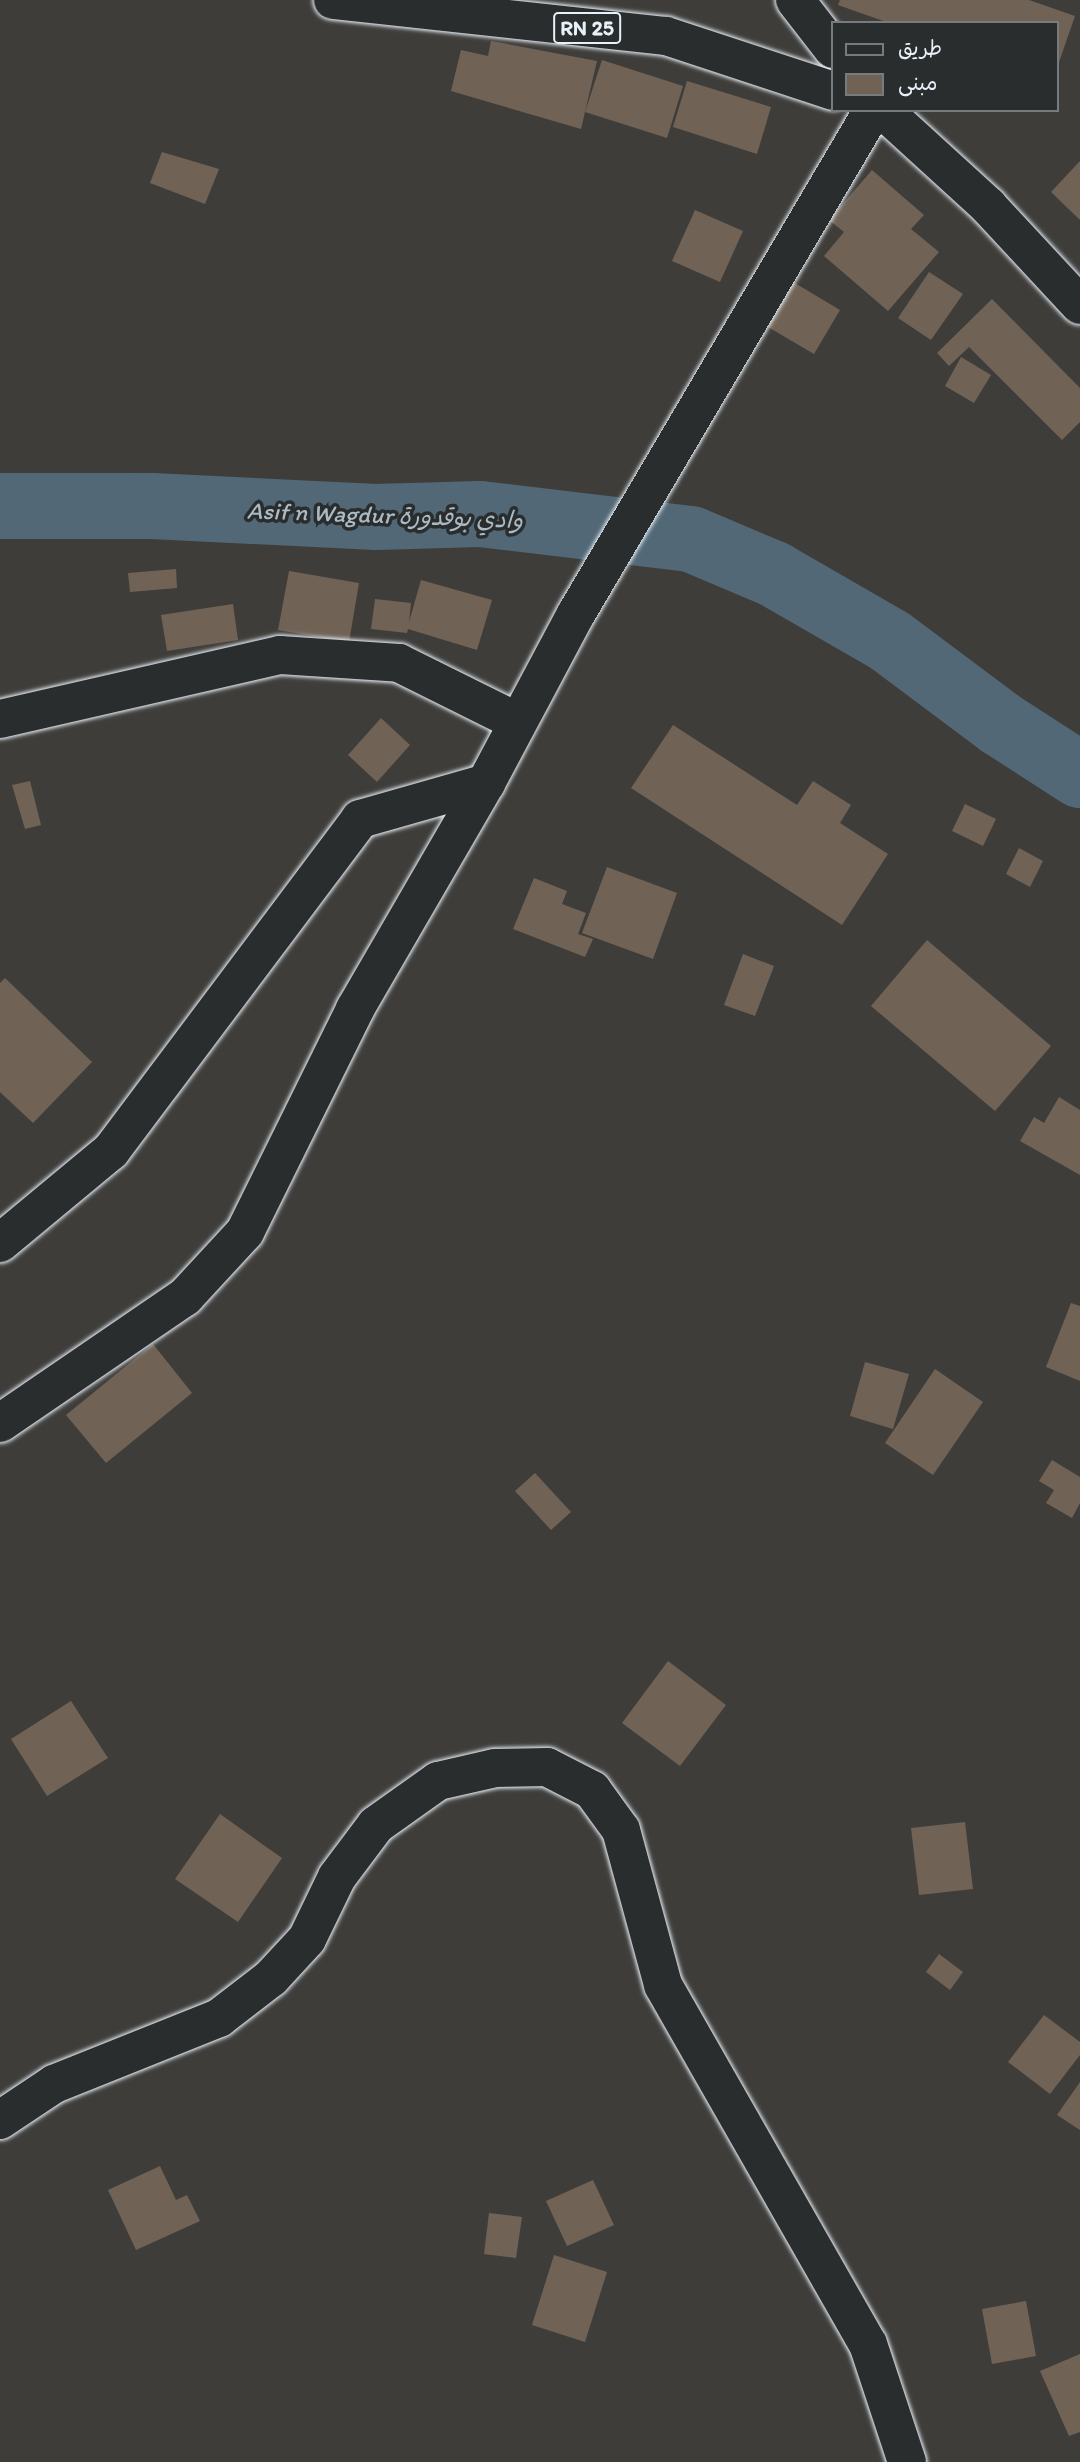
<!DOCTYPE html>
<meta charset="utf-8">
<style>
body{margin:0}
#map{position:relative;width:1080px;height:2462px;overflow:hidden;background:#3f3d3a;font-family:Itim,"Playpen Sans Arabic",sans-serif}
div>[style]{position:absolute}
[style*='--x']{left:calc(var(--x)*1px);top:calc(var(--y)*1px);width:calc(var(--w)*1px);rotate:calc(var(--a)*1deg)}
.river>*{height:66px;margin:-33px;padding:0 33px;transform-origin:33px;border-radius:33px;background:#526876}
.building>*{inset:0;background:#706356}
.roads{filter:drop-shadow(0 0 2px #e8f1f8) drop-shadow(0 0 2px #e8f1f8)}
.minor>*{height:38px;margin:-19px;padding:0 19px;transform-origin:19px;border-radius:19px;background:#2a2d2e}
.secondary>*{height:38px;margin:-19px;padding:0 19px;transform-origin:19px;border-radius:19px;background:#2a2d2e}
.primary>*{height:38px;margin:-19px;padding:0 19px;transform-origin:19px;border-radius:19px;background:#2a2d2e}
span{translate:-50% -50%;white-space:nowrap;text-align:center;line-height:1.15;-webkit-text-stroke:7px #2a2d2e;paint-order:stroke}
.shield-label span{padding:2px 5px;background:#2a2d2e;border:2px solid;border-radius:5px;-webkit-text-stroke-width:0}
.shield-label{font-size:21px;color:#e8f1f8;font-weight:700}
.water-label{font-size:24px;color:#acbac4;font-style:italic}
.legend{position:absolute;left:831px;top:21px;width:228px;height:91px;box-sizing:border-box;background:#2a2d2e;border:2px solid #767b7f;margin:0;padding:9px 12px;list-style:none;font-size:21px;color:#e8f1f8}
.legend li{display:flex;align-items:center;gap:14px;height:35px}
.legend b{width:35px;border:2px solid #767b7f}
</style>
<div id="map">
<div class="river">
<div style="--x:0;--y:506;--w:152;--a:0"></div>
<div style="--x:152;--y:506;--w:224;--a:2.8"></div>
<div style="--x:376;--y:517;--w:104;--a:-1.7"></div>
<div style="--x:480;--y:514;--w:212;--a:6.8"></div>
<div style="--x:691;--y:539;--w:90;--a:22.9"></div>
<div style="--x:774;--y:574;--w:134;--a:30"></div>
<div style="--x:890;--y:641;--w:139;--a:36.8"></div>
<div style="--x:1001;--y:724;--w:94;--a:32.8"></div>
</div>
<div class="building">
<div style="clip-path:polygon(840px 0,1029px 0,1075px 16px,1058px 65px,1057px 23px,889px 23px,838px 5px)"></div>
<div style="clip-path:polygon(491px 41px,597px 61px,581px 129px,451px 91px,461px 50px,488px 56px)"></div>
<div style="clip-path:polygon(602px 60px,683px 86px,667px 138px,585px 112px)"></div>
<div style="clip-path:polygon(687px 81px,771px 107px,757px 154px,673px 127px)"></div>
<div style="clip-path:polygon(162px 152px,219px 169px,205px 204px,150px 183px)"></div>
<div style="clip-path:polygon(1080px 161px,1080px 220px,1051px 192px)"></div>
<div style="clip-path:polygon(872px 170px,924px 215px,911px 229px,939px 252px,888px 311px,824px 256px,844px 232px,829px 220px)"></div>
<div style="clip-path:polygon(695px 210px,743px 231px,720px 282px,672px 261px)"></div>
<div style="clip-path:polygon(929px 272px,963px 294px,931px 340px,898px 318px)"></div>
<div style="clip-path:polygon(783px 276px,840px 310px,814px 354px,756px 320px)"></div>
<div style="clip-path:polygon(992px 299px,1080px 388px,1080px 422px,1062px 440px,969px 347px,949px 366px,937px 353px)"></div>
<div style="clip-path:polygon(961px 357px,991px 375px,974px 403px,945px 386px)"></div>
<div style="clip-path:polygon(176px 569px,177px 588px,130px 592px,128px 573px)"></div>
<div style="clip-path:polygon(289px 571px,359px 583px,349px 642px,278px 630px)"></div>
<div style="clip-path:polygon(421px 580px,492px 600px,477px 650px,408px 629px,407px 633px,371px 629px,375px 599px,411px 603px,409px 622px)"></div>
<div style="clip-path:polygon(233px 604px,238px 640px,167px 651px,161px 615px)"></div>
<div style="clip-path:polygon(381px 718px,410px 745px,377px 782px,348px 755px)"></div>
<div style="clip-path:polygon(673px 725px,797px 805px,813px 781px,851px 805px,840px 823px,888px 854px,842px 925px,631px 788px)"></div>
<div style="clip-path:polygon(30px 781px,41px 825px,25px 829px,12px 785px)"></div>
<div style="clip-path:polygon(965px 804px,996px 819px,983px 846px,952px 831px)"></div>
<div style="clip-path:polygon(1019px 848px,1043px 861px,1030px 887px,1006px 874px)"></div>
<div style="clip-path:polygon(607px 867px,677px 893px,653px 959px,582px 933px)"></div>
<div style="clip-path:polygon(534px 878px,567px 891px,562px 904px,586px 913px,578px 934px,593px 939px,585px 957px,513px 929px)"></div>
<div style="clip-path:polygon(927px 940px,1051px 1046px,995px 1111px,871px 1006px)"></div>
<div style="clip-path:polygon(743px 954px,774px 966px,755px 1016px,724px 1005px)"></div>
<div style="clip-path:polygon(5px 978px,92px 1062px,33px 1123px,0 1092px,0 983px)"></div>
<div style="clip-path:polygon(1059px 1097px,1080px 1110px,1080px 1175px,1020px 1141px,1034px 1117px,1044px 1123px)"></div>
<div style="clip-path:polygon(1071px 1303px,1080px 1306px,1080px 1381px,1046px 1367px)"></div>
<div style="clip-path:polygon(153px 1344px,192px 1393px,106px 1463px,66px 1415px)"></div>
<div style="clip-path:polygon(865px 1362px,909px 1374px,893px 1429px,850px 1416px)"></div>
<div style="clip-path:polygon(935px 1369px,983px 1402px,933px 1475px,885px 1443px)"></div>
<div style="clip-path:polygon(1052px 1460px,1080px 1477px,1080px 1503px,1072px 1518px,1046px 1503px,1054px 1490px,1039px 1481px)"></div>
<div style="clip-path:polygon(535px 1473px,571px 1512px,551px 1530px,515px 1491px)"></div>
<div style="clip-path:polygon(668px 1661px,726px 1705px,680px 1766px,622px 1723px)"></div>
<div style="clip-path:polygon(71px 1701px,108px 1758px,47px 1796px,11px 1739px)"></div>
<div style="clip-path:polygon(220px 1814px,282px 1858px,238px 1922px,175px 1879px)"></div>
<div style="clip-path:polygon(965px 1822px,973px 1889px,919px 1895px,911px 1828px)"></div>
<div style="clip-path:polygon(939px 1954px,963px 1972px,950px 1990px,926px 1972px)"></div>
<div style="clip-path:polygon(1044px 2015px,1080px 2042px,1080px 2055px,1050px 2094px,1008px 2062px)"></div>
<div style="clip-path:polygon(1080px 2082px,1080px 2130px,1057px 2115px)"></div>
<div style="clip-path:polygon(160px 2166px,176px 2200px,187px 2195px,200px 2221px,136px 2250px,108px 2190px)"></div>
<div style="clip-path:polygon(593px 2180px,614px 2225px,567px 2246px,546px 2201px)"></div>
<div style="clip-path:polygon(489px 2213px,522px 2217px,516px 2258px,484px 2254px)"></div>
<div style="clip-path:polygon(554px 2255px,607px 2272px,585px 2342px,532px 2325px)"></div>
<div style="clip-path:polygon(1026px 2301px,1036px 2356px,992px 2364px,982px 2309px)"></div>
<div style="clip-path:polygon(1080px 2354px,1080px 2432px,1069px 2436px,1040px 2371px)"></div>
</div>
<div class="roads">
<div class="minor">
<div style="--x:795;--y:0;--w:62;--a:52.2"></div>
<div style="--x:0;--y:719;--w:287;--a:-12.9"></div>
<div style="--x:280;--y:655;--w:119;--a:3.8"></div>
<div style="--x:399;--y:663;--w:131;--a:26.4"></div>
<div style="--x:0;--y:1243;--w:144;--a:-39.7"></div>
<div style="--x:111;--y:1151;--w:415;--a:-53.1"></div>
<div style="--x:360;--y:819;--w:131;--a:-15.9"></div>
</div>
<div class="secondary">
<div style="--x:0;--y:1423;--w:224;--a:-34.3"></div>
<div style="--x:185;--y:1297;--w:88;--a:-47.3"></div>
<div style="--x:245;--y:1232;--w:249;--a:-63.7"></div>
<div style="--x:355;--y:1009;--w:261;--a:-59.9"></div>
<div style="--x:486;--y:783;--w:191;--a:-62"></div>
<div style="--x:576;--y:614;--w:585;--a:-59.49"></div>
<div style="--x:0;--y:2120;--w:65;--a:-33.7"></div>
<div style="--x:54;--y:2084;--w:178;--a:-21.8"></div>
<div style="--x:219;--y:2018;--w:66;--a:-37.6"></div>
<div style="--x:271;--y:1978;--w:53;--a:-47.3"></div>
<div style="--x:307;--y:1939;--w:69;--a:-64.2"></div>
<div style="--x:337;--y:1877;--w:65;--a:-53.1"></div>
<div style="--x:376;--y:1825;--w:76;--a:-35.4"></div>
<div style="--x:438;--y:1781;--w:58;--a:-12.8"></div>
<div style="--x:495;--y:1768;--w:52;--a:-1.1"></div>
<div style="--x:547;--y:1767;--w:51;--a:27.1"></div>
<div style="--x:592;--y:1790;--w:49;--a:54.1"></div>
<div style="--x:621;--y:1830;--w:161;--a:74.8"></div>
<div style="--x:663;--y:1985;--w:413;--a:60.3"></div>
<div style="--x:868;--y:2344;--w:124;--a:71.7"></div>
</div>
<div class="primary">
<div style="--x:333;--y:0;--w:335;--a:6.2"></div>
<div style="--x:666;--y:36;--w:176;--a:18.2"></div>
<div style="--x:883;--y:110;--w:142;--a:42.4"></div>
<div style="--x:988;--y:206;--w:135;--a:47.1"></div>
</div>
</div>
<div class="shield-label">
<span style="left:587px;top:28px">RN 25</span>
</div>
<div class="water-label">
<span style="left:385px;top:515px;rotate:2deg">Asif n Wagdur وادي بوقدورة</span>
</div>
<ul class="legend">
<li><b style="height:9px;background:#2a2d2e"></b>طريق</li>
<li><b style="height:19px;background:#706356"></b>مبنى</li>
</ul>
</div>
